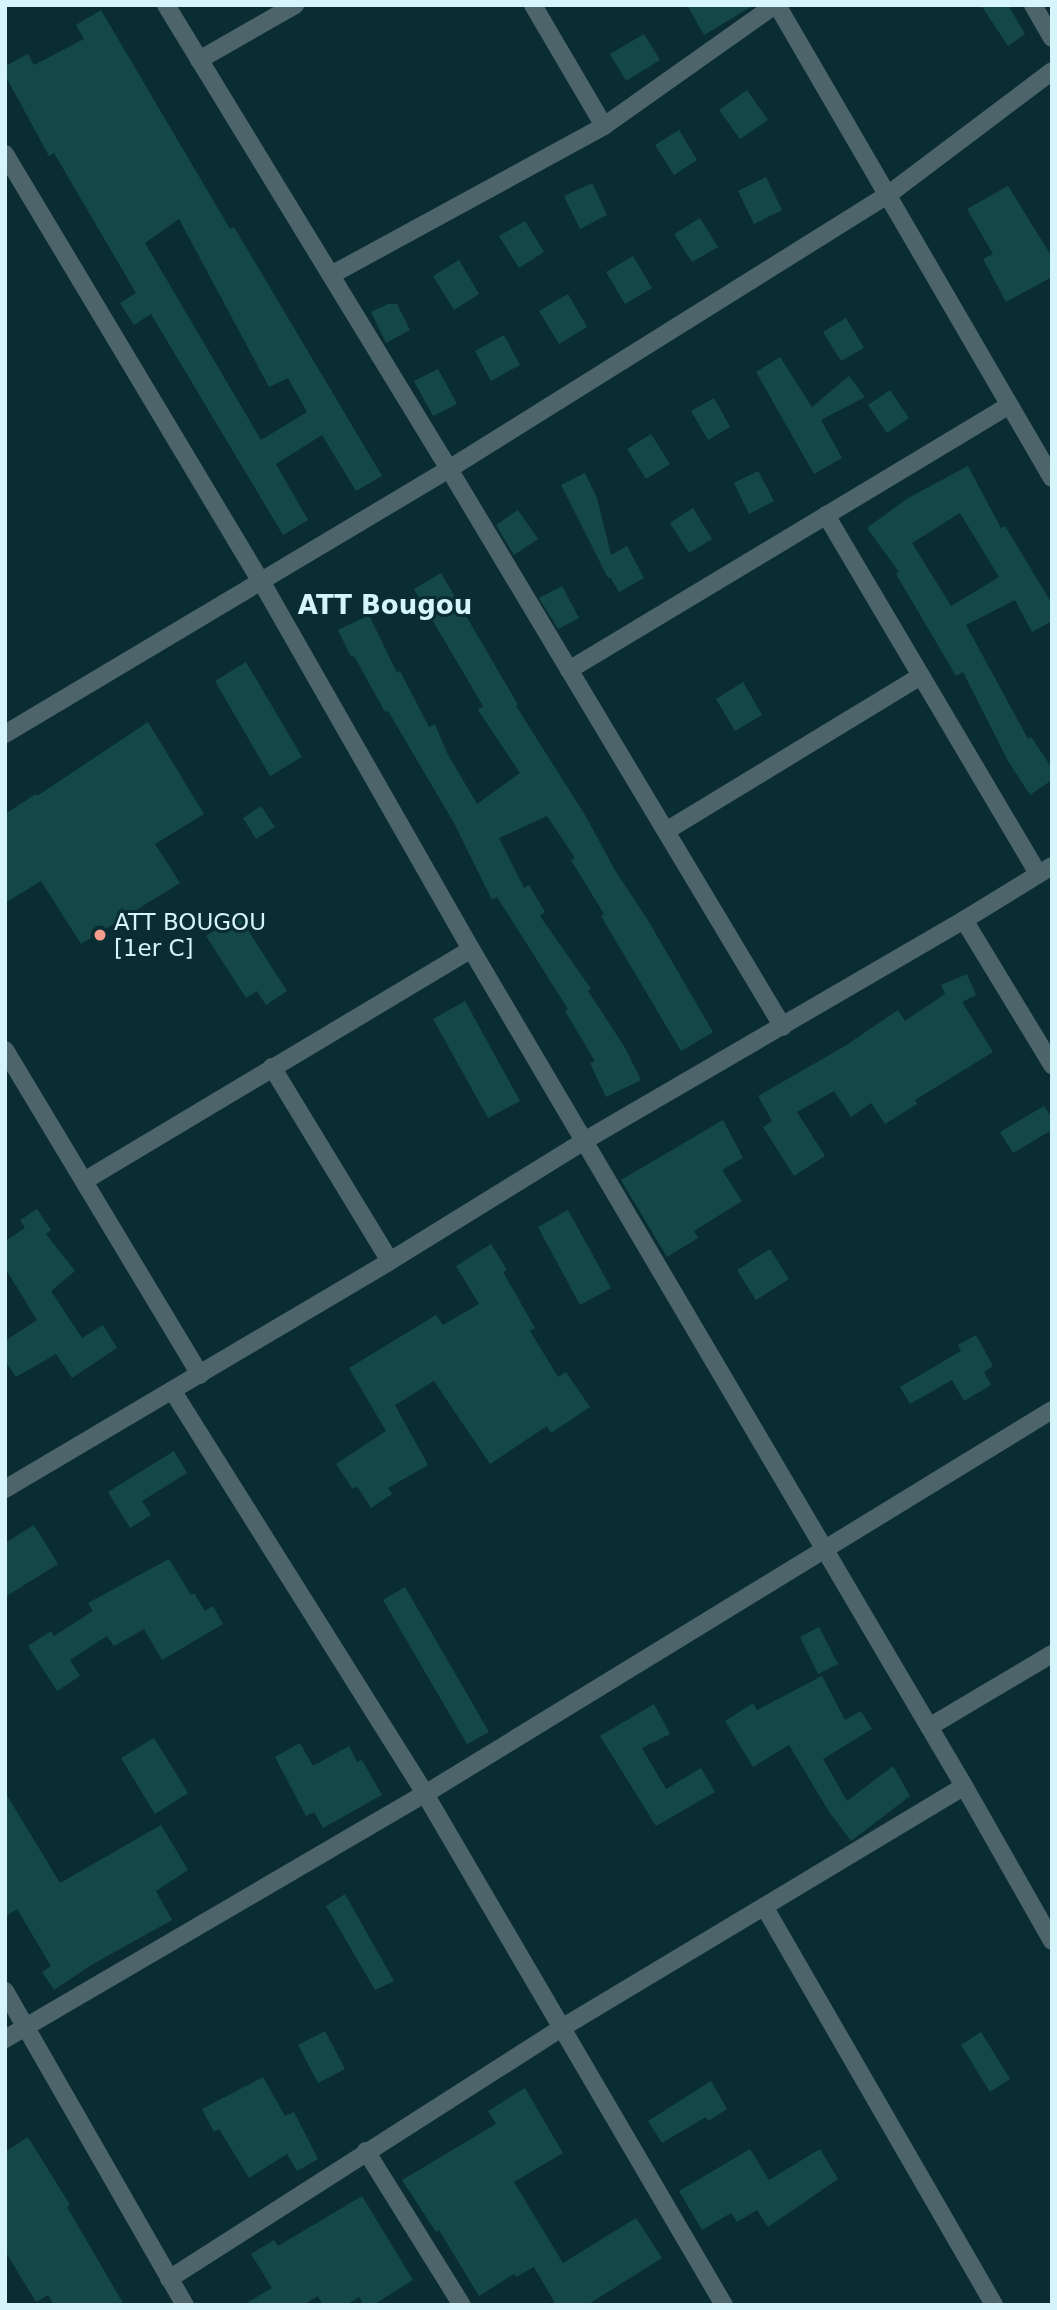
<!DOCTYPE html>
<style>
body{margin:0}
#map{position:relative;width:1057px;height:2310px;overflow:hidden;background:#0a2d33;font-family:"DejaVu Sans",sans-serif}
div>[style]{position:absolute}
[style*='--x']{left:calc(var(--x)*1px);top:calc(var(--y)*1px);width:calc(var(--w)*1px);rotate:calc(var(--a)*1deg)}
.building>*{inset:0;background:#144846}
.minor>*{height:18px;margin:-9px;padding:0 9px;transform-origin:9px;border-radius:9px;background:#4d656a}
.dots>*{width:19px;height:19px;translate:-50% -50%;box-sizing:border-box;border:4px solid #0a2d33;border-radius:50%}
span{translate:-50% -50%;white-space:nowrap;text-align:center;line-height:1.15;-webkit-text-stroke:6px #0a2d33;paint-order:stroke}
.poi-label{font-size:23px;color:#d6f5fb}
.left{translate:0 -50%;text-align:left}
.quarter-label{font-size:26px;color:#d6f5fb;font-weight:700}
.frame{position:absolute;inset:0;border:7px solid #d6f5fb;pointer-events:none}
</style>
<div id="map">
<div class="building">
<div style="clip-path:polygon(687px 5px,754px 5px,704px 35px)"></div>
<div style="clip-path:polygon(981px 5px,1008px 5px,1025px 34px,1008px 46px)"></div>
<div style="clip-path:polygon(evenodd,101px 10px,230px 229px,234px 227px,382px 476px,356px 491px,322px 435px,276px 464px,308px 520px,283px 535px,151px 314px,134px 325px,120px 303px,136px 293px,54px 153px,49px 156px,5px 75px,5px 66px,28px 54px,34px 65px,84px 39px,76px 25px,101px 10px,179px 219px,269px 387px,288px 378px,307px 412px,261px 440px,145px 243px,179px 219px)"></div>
<div style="clip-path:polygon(644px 34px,660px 60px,626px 81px,610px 54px)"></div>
<div style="clip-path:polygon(747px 90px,768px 120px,740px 139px,719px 110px)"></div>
<div style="clip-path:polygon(679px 130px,697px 160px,674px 175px,655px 145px)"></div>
<div style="clip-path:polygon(766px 177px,782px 210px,754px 224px,738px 191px)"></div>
<div style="clip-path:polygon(592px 183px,607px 215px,580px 229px,564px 196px)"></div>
<div style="clip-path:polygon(1008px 186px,1052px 257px,1052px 277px,1006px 302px,983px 259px,993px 254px,967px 209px)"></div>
<div style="clip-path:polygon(700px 218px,718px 247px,692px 262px,674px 234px)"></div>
<div style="clip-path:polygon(525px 221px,544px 252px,519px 268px,499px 236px)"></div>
<div style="clip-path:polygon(633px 256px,652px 288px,625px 304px,606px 272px)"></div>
<div style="clip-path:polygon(459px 260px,479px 294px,454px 310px,433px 276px)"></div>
<div style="clip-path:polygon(568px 294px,587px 327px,559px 344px,539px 311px)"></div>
<div style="clip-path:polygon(388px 304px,397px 304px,410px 330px,386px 343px,371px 312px)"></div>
<div style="clip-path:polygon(846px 318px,864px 348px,841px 361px,823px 332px)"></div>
<div style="clip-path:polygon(504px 335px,520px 365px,491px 381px,475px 351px)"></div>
<div style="clip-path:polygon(780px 357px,812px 407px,849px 376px,865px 397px,821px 420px,842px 458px,814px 474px,756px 372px)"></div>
<div style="clip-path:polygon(438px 369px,457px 404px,433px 416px,414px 381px)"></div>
<div style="clip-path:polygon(890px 390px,909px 418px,887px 433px,868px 405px)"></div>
<div style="clip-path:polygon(714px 398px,730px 427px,708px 440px,691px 411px)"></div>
<div style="clip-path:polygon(651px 434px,670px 464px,646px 479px,627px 449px)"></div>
<div style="clip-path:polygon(evenodd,968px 466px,1001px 528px,1005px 526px,1052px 604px,1052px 621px,1032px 632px,1015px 600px,966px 625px,1028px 739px,1031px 737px,1052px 768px,1052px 780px,1030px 795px,1008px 761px,963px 672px,956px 676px,896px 574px,899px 572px,867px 528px,908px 498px,968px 466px,960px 513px,999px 577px,951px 606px,912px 543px,960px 513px)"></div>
<div style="clip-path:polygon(758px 471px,774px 501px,749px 514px,734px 483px)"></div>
<div style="clip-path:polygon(585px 473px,597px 498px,611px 555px,627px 546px,644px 578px,619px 592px,610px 577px,608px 578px,561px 485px)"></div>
<div style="clip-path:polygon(693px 508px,712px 539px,689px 553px,670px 523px)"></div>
<div style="clip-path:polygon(518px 510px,538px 539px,514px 555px,496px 525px)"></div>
<div style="clip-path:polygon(441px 573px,518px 705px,516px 706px,585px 815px,616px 872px,649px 922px,713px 1032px,681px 1051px,601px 916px,604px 914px,571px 860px,575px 858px,547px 816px,499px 838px,524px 888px,529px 885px,545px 912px,540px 916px,591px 989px,588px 991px,624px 1046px,641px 1080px,606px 1097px,590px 1063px,595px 1061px,565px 1011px,568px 1009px,497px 897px,492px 900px,454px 823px,388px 711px,385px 712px,354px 656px,351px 657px,338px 630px,369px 615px,397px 673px,400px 671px,429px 727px,435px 724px,447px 753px,477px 804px,520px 773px,478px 710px,483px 706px,414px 589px)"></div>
<div style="clip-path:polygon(562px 586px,579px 618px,558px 629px,539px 598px)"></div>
<div style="clip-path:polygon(246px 662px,302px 757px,270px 776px,215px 681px)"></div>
<div style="clip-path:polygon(743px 682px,762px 715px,735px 731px,716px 699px)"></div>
<div style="clip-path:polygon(148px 722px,204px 814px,155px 844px,180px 883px,81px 944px,41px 881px,5px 903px,5px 814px,36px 794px,37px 796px)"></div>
<div style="clip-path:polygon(261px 806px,275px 827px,256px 839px,243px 818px)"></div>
<div style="clip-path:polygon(239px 916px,287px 991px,266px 1005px,257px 991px,246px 998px,206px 936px)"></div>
<div style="clip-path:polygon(967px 974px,976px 995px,962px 1002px,993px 1052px,915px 1100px,917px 1104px,885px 1124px,871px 1103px,851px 1117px,834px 1091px,797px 1112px,825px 1156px,794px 1176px,763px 1127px,772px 1121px,758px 1096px,845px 1046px,898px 1010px,905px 1021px,945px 994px,941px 985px)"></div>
<div style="clip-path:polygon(465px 1001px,520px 1101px,488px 1118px,433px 1019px)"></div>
<div style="clip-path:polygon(1044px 1106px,1052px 1118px,1052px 1130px,1013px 1153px,1000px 1132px)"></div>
<div style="clip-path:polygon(723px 1120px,743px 1158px,722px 1170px,742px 1201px,694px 1231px,698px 1238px,667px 1257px,621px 1180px)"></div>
<div style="clip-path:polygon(37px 1209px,51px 1230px,46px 1234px,75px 1271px,51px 1291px,82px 1338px,103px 1325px,117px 1348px,72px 1378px,56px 1354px,16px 1377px,5px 1361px,5px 1341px,37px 1320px,5px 1268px,5px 1241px,25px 1228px,20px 1220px)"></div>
<div style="clip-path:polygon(568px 1210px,611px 1288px,580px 1305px,538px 1227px)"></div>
<div style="clip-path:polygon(491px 1244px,507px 1270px,503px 1272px,535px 1328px,530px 1331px,558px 1377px,566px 1372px,590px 1407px,551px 1433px,547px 1426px,490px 1464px,434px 1381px,395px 1405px,428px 1465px,388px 1488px,392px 1494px,371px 1508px,357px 1486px,353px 1489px,336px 1464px,386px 1431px,349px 1368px,436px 1315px,443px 1325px,479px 1304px,456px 1266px)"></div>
<div style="clip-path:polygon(770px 1249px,789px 1279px,756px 1300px,737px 1270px)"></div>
<div style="clip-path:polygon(976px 1335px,993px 1366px,984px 1372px,991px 1385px,964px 1401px,952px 1380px,910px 1404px,900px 1387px,961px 1351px,958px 1345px)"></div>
<div style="clip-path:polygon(174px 1451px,187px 1473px,142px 1501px,151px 1515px,130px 1528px,108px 1492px)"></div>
<div style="clip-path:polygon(34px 1525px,58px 1564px,5px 1597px,5px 1543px)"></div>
<div style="clip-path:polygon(169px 1559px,191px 1595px,194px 1593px,205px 1611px,213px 1606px,223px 1624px,162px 1660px,144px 1629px,114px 1646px,107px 1636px,70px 1660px,80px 1676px,57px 1691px,28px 1646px,51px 1631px,54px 1636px,93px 1611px,88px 1603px)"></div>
<div style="clip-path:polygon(405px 1587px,489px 1732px,467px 1744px,383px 1600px)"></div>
<div style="clip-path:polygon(819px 1627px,838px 1664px,818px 1674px,800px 1637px)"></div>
<div style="clip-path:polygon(822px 1676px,845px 1720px,861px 1711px,872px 1729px,823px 1759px,847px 1801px,893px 1766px,910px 1796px,851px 1841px,828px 1810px,789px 1745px,753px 1767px,725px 1721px,753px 1703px,757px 1710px)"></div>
<div style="clip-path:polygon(654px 1704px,670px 1734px,642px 1748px,666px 1789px,701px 1768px,715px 1792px,656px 1826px,600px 1736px)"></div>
<div style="clip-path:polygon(154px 1738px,188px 1793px,155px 1814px,121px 1758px)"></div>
<div style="clip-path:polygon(300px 1743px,313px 1766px,349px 1746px,357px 1762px,362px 1760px,382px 1795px,323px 1828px,314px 1812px,306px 1816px,275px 1757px)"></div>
<div style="clip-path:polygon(5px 1792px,60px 1883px,161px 1825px,188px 1870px,156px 1891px,172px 1920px,93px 1964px,54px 1990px,42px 1972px,51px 1966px,17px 1909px,5px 1917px)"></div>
<div style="clip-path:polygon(345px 1894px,394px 1981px,375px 1990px,326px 1906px)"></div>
<div style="clip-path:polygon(325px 2031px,345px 2069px,318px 2083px,298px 2045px)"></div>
<div style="clip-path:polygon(981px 2032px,1010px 2079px,990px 2092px,961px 2045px)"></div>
<div style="clip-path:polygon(263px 2077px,285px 2116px,294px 2112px,318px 2159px,297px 2171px,287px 2154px,249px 2178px,219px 2129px,214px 2132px,202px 2109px)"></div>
<div style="clip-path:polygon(711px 2081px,727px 2109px,708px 2121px,706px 2117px,662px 2143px,648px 2121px)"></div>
<div style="clip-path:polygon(525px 2088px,563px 2153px,514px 2182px,563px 2263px,636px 2218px,662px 2258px,587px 2305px,556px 2305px,534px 2267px,516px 2277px,514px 2274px,479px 2296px,439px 2230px,436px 2232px,402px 2180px,496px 2124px,488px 2111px)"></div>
<div style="clip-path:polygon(28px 2137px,70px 2205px,67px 2207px,124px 2305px,54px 2305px,48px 2295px,36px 2302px,5px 2251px,5px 2152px)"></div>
<div style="clip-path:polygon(750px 2149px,769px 2180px,820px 2149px,838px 2179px,768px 2227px,757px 2210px,737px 2222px,731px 2213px,702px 2230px,679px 2191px)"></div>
<div style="clip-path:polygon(362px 2196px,413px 2280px,373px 2305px,364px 2305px,359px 2297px,346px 2305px,323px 2305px,318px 2296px,303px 2305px,243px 2305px,272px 2288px,251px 2254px,274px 2240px,278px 2246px)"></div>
</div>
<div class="minor">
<div style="--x:166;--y:5;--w:543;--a:58.62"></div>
<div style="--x:449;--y:469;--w:650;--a:59.1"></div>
<div style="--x:533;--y:5;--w:140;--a:59.6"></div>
<div style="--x:777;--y:5;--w:547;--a:59.83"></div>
<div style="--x:1033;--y:5;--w:38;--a:60"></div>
<div style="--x:199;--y:60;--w:111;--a:-29.8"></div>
<div style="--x:5;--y:154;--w:498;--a:59.1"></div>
<div style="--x:261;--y:581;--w:424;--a:60.3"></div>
<div style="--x:471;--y:949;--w:971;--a:59.5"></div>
<div style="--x:964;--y:1786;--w:178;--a:60.4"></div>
<div style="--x:331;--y:275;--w:311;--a:-28.6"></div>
<div style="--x:604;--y:126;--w:209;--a:-35.3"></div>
<div style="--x:826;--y:515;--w:417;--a:59.4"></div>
<div style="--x:569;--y:670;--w:512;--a:-31.02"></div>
<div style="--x:5;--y:734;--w:517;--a:-30.83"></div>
<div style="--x:449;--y:469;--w:519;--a:-32.01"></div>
<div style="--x:889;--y:194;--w:204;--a:-37"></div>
<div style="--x:666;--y:831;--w:298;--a:-31.3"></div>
<div style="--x:964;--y:920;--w:170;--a:58.7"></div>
<div style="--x:5;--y:1050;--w:379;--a:59"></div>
<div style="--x:272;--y:1067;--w:227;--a:58.7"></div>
<div style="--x:84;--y:1181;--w:451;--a:-30.9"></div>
<div style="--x:172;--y:1390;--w:477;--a:57.9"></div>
<div style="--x:425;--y:1794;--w:592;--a:59.67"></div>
<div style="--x:5;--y:1489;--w:447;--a:-30.6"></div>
<div style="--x:390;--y:1261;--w:228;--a:-31.7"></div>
<div style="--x:584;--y:1141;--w:440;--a:-30.2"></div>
<div style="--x:964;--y:920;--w:103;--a:-31.5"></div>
<div style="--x:929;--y:1727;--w:143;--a:-30.7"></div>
<div style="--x:765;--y:1908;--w:458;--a:60"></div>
<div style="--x:5;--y:1991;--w:362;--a:60.2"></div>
<div style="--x:5;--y:2039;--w:486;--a:-30.3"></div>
<div style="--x:425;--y:1794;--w:735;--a:-31.48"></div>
<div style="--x:366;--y:2151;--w:181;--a:58.1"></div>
<div style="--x:169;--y:2279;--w:464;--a:-32.6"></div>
<div style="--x:560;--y:2029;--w:471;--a:-31"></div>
</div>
<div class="dots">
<div style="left:100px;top:935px;background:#f49d8d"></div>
</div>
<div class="poi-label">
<span class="left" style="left:114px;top:935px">ATT BOUGOU<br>[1er C]</span>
</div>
<div class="quarter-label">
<span style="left:385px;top:606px">ATT Bougou</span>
</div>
<div class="frame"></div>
</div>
